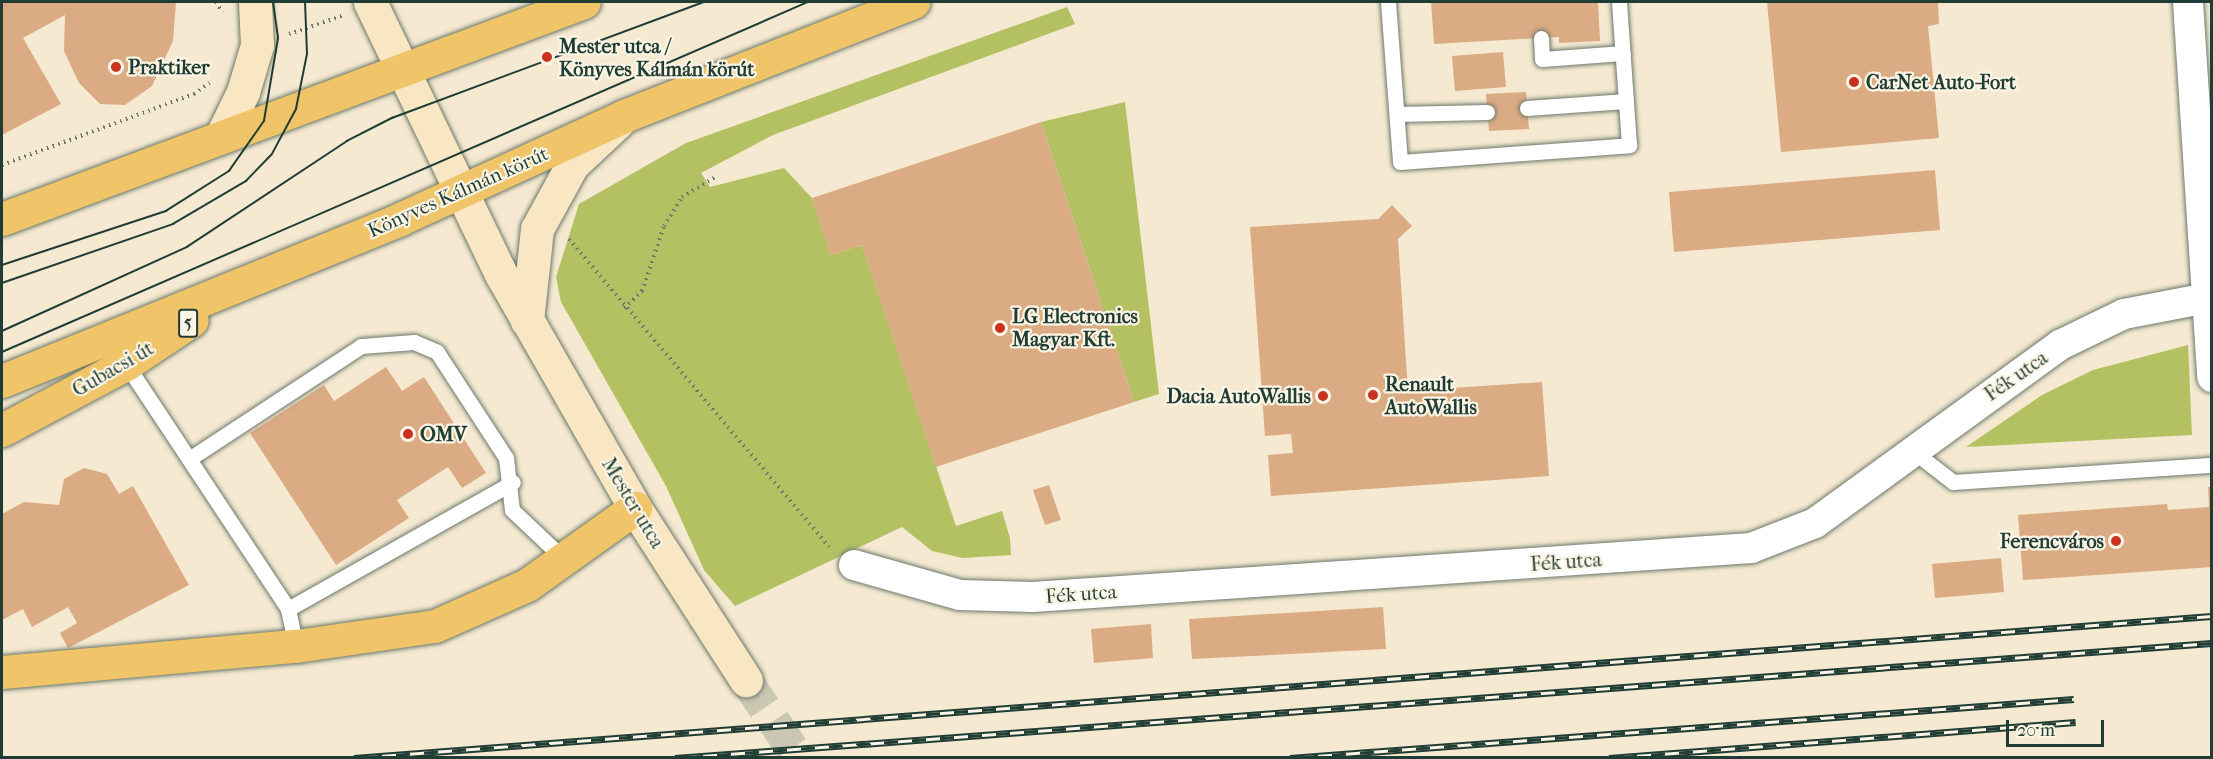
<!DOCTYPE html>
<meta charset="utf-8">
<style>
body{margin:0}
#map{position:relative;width:2213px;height:759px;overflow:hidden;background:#f5e9d1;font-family:"IM FELL French Canon",serif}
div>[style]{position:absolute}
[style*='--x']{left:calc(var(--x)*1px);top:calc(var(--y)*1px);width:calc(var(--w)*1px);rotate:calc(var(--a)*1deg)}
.green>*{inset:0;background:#b3c163}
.building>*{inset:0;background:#dbab83}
.secondary-tunnel>*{height:33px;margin-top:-16.5px;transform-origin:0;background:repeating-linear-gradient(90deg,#cac7b2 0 33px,transparent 0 49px)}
.path>*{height:4px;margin-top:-2px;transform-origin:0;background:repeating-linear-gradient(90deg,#6a796b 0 1.5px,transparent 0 6px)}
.roads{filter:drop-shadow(0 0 2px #6a796b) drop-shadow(0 0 2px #6a796b)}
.lane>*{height:15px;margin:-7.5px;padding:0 7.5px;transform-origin:7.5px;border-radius:7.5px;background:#fff}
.street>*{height:30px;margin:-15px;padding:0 15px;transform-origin:15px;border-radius:15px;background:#fff}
.secondary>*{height:33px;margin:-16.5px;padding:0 16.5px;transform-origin:16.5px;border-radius:16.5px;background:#f9e7c3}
.primary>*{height:33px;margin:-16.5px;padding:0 16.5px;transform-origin:16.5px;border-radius:16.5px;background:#f0c469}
.tram>*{height:1.5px;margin:-0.75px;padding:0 0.75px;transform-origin:0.75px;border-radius:0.75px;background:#1f3d34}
.rail>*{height:7px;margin-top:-3.5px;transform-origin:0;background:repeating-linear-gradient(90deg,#fcf5e5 0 14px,#1f3d34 0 28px);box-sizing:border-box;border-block:2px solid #1f3d34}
.dots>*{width:16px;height:16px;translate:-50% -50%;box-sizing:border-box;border:3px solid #fcf5e5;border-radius:50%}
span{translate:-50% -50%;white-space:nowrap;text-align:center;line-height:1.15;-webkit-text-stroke:4.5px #fcf5e5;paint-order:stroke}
.shield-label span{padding:2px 4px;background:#fcf5e5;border:2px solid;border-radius:4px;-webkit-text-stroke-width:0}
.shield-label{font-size:18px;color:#1f3d34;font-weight:700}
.poi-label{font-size:20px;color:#1f3d34;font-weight:700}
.left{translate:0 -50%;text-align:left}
.right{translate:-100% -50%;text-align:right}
.street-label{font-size:20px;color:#1f3d34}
.frame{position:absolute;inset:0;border:3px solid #1f3d34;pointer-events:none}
.scale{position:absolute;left:2006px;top:720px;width:98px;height:27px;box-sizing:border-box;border:3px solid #1f3d34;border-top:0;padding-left:8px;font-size:18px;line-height:21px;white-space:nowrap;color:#1f3d34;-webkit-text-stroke:4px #fcf5e5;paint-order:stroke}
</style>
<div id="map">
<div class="green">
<div style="clip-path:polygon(1067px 7px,1075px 24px,773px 135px,701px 173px,710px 187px,784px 168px,812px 198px,831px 255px,862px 245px,956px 526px,1002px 511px,1010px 538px,1011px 555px,963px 558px,932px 551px,902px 527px,735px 606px,704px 570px,666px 486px,561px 302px,556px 277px,579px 204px,686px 143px)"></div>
<div style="clip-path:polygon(1125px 102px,1159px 394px,1134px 402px,1041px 122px)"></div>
<div style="clip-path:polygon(2188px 345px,2192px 435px,1966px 447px,2042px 395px,2093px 370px)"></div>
</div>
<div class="building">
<div style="clip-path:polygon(2px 2px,176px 2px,173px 41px,152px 86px,125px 105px,100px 104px,79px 83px,64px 51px,65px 15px,23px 38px,61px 104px,2px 135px)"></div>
<div style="clip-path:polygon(1431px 2px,1598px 2px,1600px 41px,1559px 43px,1559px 37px,1434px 44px)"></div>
<div style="clip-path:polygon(1767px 2px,1938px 2px,1939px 24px,1928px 26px,1939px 138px,1781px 152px)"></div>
<div style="clip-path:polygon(1503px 52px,1506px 87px,1455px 91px,1452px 56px)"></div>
<div style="clip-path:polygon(1526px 92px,1529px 129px,1489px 131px,1486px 94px)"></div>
<div style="clip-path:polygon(1041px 122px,1134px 402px,936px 467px,862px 245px,831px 255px,812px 198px)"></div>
<div style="clip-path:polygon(1935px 170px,1940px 230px,1674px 252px,1669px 192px)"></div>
<div style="clip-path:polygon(1392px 205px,1412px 226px,1398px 239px,1408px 391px,1542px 382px,1549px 476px,1271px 496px,1268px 455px,1293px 453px,1291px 434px,1265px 436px,1250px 227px,1378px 219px)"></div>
<div style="clip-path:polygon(386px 367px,402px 391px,424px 377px,486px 473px,462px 488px,448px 467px,397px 500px,409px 518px,336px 565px,250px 433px,324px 385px,334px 401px)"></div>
<div style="clip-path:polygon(84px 468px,107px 474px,119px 494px,133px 486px,189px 585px,68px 648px,60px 633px,77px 623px,68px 607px,32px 627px,23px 609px,2px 620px,2px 514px,24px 502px,59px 505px,64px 479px)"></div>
<div style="clip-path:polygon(1049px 485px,1061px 520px,1045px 525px,1033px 490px)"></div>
<div style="clip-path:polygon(2208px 487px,2212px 487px,2212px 567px,2023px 580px,2018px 515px,2167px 504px,2168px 510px,2209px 507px)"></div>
<div style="clip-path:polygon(2001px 558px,2004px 592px,1935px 598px,1932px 564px)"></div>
<div style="clip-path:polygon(1383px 607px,1386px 649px,1192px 659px,1189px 619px)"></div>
<div style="clip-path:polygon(1151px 624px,1153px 658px,1094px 663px,1091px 629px)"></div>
</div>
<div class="secondary-tunnel">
<div style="--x:746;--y:680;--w:94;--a:55.8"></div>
</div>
<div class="path">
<div style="--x:216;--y:2;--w:12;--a:59"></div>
<div style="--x:289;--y:34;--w:56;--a:-18.8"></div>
<div style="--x:2;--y:165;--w:205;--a:-20.3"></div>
<div style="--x:194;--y:94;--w:19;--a:-36"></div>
<div style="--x:569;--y:239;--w:403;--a:49.8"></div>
<div style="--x:624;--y:308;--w:25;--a:-43"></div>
<div style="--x:642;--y:291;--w:69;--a:-71.3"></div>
<div style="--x:664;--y:226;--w:34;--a:-58"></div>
<div style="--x:682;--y:197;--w:39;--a:-31"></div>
</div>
<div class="roads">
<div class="lane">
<div style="--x:1388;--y:2;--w:160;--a:85.7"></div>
<div style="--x:1400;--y:162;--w:230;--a:-4.2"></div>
<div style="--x:1629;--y:145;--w:143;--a:-94"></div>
<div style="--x:1541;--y:38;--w:21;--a:87"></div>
<div style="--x:1542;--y:59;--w:81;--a:-4.2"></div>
<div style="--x:1527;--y:108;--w:99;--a:-4"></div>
<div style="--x:1397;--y:114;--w:90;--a:-1.3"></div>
<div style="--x:126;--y:364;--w:294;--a:56.5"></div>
<div style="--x:288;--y:609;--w:38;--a:78"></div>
<div style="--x:1913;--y:451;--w:51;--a:37.8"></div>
<div style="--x:1953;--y:482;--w:260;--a:-3.8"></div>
<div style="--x:189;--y:459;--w:206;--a:-33.3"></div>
<div style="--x:361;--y:346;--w:53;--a:-4.3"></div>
<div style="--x:414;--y:342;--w:25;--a:23"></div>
<div style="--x:437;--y:352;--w:126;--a:56.9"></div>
<div style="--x:506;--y:458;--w:52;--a:83.4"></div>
<div style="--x:512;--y:510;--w:71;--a:43.3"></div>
<div style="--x:288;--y:609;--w:258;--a:-29.4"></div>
</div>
<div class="street">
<div style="--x:2188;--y:2;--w:376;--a:86.3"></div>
<div style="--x:854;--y:565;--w:110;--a:15.8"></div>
<div style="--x:960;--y:595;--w:73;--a:1.6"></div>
<div style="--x:1033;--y:597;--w:720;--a:-3.9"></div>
<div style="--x:1751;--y:548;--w:69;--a:-21.3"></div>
<div style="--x:1815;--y:523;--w:303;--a:-36"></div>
<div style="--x:2060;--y:345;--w:71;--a:-25.8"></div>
<div style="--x:2124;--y:314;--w:90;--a:-10.9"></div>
</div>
<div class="secondary">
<div style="--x:370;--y:2;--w:302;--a:64.3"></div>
<div style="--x:501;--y:274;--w:270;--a:60.2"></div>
<div style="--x:635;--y:508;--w:205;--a:57.2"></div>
<div style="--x:221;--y:137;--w:50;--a:-63.9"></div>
<div style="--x:243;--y:92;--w:49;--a:-73.4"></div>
<div style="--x:257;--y:45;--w:43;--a:-92.7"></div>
<div style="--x:527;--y:321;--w:93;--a:-83.8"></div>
<div style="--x:537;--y:229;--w:73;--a:-61.3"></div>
<div style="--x:572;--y:165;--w:64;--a:-43.1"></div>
</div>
<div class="primary">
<div style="--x:2;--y:219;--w:621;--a:-20.45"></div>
<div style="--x:2;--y:381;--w:430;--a:-22.1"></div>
<div style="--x:400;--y:219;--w:247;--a:-24.7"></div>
<div style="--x:624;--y:116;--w:311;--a:-21.5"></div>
<div style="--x:2;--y:430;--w:140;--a:-28"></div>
<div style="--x:126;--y:364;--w:79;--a:-33.7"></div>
<div style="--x:2;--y:672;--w:295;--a:-5.1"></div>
<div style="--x:296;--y:646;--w:140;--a:-8.2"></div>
<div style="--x:435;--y:626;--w:101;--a:-24"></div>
<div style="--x:527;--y:585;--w:133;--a:-35.5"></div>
</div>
</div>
<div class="tram">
<div style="--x:2;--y:265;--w:173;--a:-18.2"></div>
<div style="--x:166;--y:211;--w:75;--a:-32.4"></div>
<div style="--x:229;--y:171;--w:61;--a:-55"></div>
<div style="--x:264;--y:121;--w:84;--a:-80.4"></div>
<div style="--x:278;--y:38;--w:36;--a:-98"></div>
<div style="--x:2;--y:283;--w:181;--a:-19"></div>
<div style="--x:173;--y:224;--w:85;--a:-30.5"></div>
<div style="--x:246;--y:181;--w:37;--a:-46"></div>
<div style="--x:272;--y:154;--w:51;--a:-61.9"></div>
<div style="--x:296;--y:109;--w:56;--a:-78.7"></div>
<div style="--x:307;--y:54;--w:52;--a:-92.2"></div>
<div style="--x:2;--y:331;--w:203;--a:-24.4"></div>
<div style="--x:187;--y:247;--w:192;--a:-33.5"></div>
<div style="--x:347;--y:141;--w:51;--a:-27.1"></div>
<div style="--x:392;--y:118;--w:333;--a:-20.4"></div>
<div style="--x:2;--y:352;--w:879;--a:-23.47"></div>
</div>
<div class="rail">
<div style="--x:354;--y:758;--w:1863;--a:-4.37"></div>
<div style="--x:675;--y:758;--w:1541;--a:-4.28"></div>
<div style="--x:1290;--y:758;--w:786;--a:-4.3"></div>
<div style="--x:1609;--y:758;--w:468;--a:-4.4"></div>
</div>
<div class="dots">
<div style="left:547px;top:57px;background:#c8321e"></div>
<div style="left:116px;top:67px;background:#c8321e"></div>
<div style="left:1854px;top:82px;background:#c8321e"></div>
<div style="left:1000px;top:328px;background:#c8321e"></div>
<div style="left:1373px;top:395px;background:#c8321e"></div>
<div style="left:1323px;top:396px;background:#c8321e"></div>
<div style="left:408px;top:434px;background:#c8321e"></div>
<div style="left:2116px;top:541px;background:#c8321e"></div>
</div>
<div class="shield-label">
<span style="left:188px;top:323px">5</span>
</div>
<div class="poi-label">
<span class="left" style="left:559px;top:58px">Mester utca /<br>Könyves Kálmán körút</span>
<span class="left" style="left:128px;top:67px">Praktiker</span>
<span class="left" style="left:1866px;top:82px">CarNet Auto-Fort</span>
<span class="left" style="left:1012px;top:328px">LG Electronics<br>Magyar Kft.</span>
<span class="left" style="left:1385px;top:396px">Renault<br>AutoWallis</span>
<span class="right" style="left:1311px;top:396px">Dacia AutoWallis</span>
<span class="left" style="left:420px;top:434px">OMV</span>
<span class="right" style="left:2104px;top:541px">Ferencváros</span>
</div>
<div class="street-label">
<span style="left:458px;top:192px;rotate:-24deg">Könyves Kálmán körút</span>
<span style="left:113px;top:369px;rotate:-30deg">Gubacsi út</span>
<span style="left:2016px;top:376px;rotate:-35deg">Fék utca</span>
<span style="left:633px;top:503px;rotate:59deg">Mester utca</span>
<span style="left:1566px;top:562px;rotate:-4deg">Fék utca</span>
<span style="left:1081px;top:594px;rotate:-4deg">Fék utca</span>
</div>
<div class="frame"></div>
<div class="scale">20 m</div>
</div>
